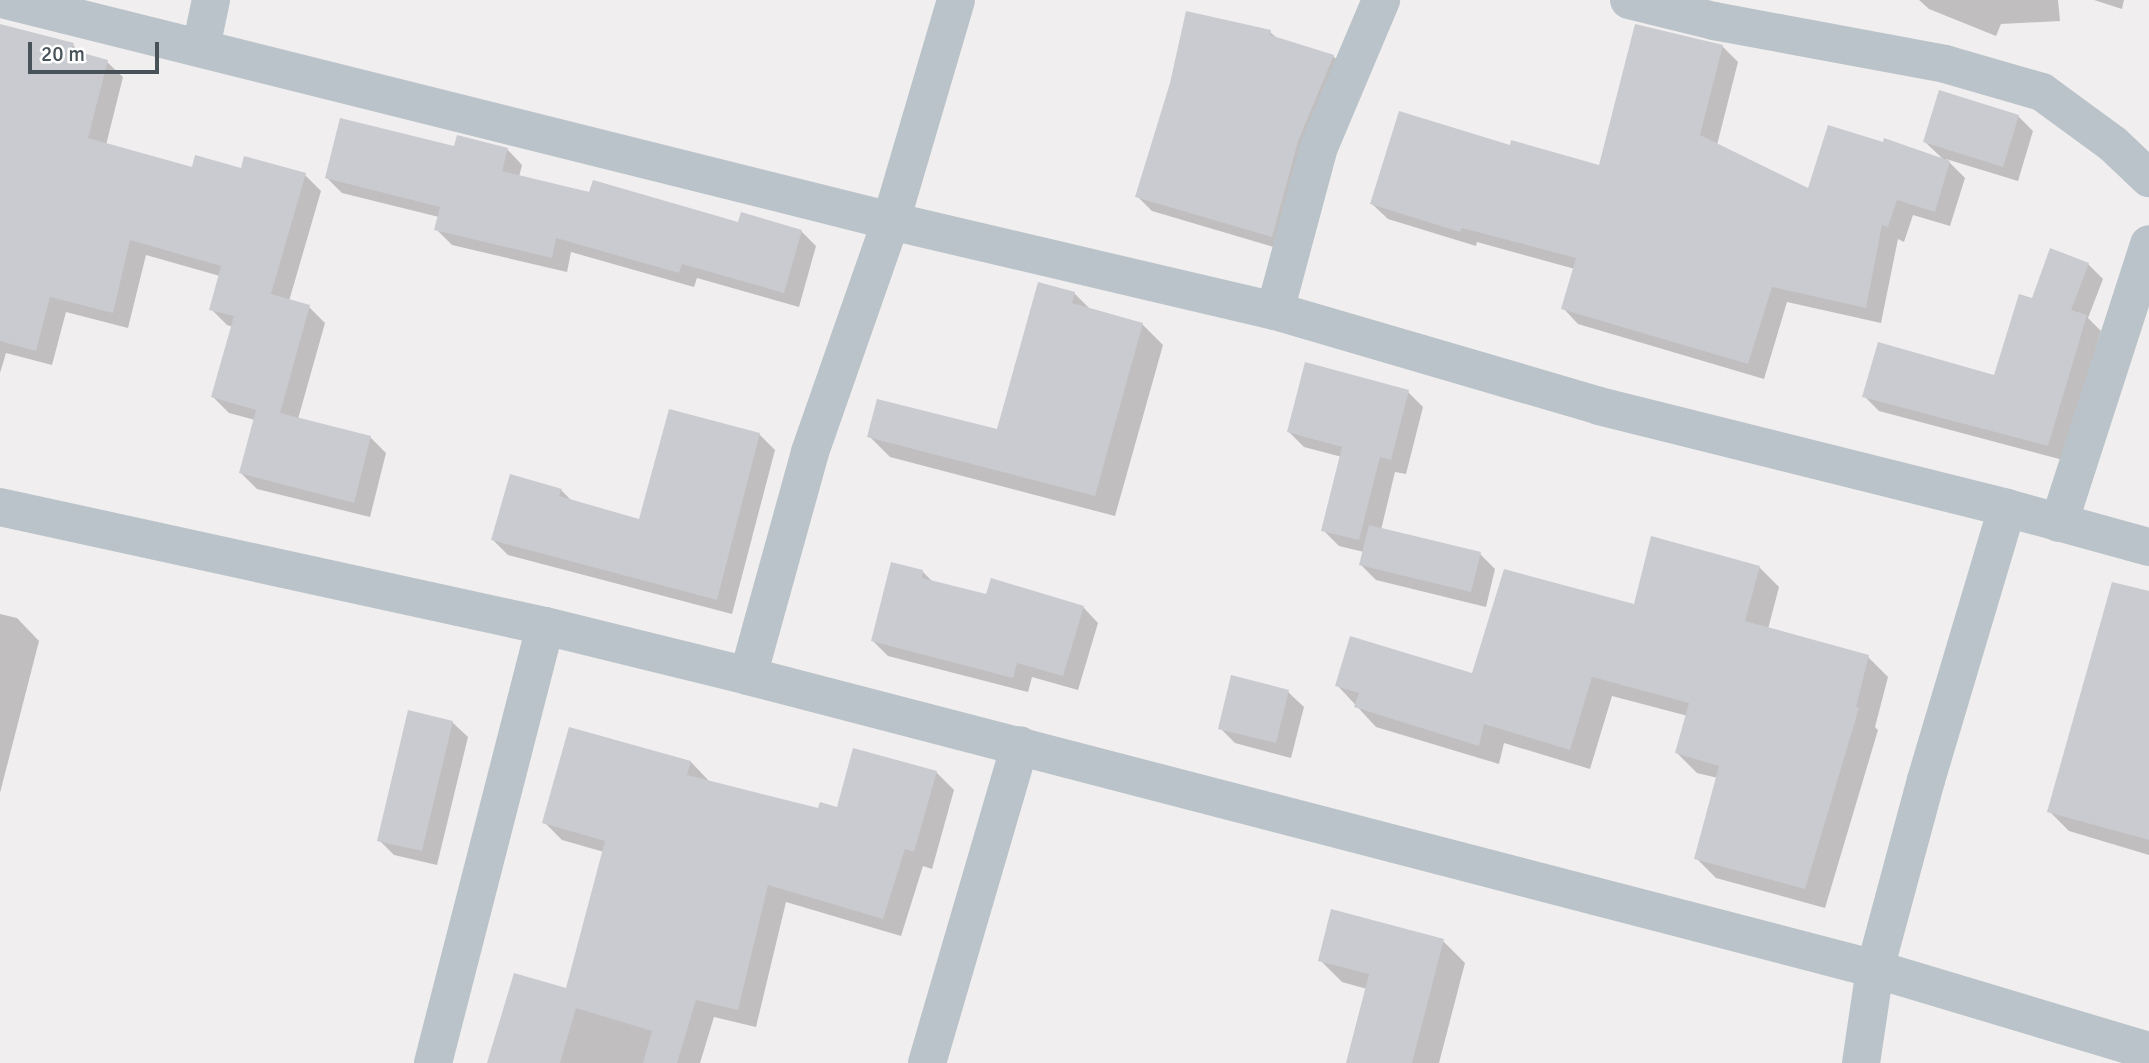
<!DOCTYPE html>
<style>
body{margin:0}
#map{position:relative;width:2149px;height:1063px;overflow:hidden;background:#f0eeee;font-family:Signika,sans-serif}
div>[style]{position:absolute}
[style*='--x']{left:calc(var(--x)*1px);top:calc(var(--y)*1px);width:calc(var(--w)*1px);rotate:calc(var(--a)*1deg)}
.shadow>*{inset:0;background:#0003}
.building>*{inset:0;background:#c9cbd0}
.minor>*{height:38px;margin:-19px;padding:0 19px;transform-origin:19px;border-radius:19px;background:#bac3c9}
.tertiary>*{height:38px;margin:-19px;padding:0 19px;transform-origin:19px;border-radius:19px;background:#bac3c9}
span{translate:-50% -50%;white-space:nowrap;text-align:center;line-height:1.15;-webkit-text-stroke:5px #fff;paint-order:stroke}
.scale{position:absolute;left:28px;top:42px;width:131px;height:32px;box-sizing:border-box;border:4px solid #485259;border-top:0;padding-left:9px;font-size:21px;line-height:24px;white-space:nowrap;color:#485259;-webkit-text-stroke:5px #fff;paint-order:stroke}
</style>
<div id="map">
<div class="shadow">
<div style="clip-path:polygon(1919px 0,2058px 0,2060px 21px,2001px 24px,1996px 36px,1929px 9px)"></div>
<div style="clip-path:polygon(2094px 0,2124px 0,2122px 9px)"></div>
<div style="clip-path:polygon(0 25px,73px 45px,83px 55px,107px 62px,123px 77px,106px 145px,193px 169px,305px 175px,321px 191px,289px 301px,309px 307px,325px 323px,298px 419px,370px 437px,386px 453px,370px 517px,257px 489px,241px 473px,255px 420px,229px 413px,213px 397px,233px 327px,227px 325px,211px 309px,220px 276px,146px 255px,128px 328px,66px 312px,52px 365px,6px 353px,0 373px)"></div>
<div style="clip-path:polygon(1270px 32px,1278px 39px,1333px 56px,1349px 71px,1287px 251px,1152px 211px,1137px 196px,1172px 83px)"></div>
<div style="clip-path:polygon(1722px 46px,1738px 62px,1717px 145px,1809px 191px,1944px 160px,1925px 142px,2018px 116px,2033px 131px,2018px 181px,1946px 159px,1965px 178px,1950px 226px,1913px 215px,1904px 242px,1898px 239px,1881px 323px,1787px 302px,1764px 379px,1578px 324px,1563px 308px,1575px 269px,1477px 242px,1476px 246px,1388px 219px,1372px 204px,1511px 147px,1600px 167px)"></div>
<div style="clip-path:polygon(456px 149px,507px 149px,522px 165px,519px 177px,740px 225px,801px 231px,816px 246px,799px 307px,697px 278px,694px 287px,571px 252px,567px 272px,452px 245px,436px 229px,439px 217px,342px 193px,327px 178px)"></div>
<div style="clip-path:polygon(2088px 264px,2103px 279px,2088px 318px,2101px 331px,2063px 460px,1879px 411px,1864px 396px,1996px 377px,2034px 300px)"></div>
<div style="clip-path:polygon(1074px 293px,1091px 310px,1142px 324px,1163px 345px,1115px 516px,890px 457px,869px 436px,998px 432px)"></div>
<div style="clip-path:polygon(1408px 392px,1423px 407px,1406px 474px,1395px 472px,1381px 530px,1480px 554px,1495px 569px,1486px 607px,1376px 580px,1360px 564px,1364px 552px,1339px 546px,1323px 530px,1342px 457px,1304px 447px,1289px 432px)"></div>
<div style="clip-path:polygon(759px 434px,775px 450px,732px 614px,508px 555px,493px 540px,561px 490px,573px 502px,640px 522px)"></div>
<div style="clip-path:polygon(1759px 567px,1779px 587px,1768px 629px,1868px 657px,1888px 677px,1875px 727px,1878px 730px,1825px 908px,1716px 878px,1696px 858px,1718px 778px,1697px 773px,1677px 753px,1688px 716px,1612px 696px,1590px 769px,1504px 743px,1499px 764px,1376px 727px,1337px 685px,1474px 675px,1635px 607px)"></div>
<div style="clip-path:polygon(923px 572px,933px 582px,988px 597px,1083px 607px,1098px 623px,1078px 690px,1032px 677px,1028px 692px,888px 656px,873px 641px)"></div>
<div style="clip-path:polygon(2149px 593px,2149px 855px,2069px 831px,2049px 811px)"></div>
<div style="clip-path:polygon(0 614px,17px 618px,39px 641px,0 793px)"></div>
<div style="clip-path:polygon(1288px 692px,1304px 707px,1291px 758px,1235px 743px,1220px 728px)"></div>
<div style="clip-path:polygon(452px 722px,468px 737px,437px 865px,394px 855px,379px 840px)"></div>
<div style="clip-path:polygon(570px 729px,691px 762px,709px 781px,819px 811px,838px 809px,936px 772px,954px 790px,932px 869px,923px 866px,901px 936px,786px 902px,756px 1027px,714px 1017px,700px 1063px,490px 1063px,568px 990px,604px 852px,562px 840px,544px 822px)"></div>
<div style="clip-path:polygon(1443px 941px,1465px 963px,1439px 1063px,1348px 1063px,1367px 989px,1342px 982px,1320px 960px)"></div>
</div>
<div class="building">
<div style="clip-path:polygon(1186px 11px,1271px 30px,1270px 35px,1334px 55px,1298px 141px,1272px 237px,1135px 197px,1170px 83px)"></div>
<div style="clip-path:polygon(0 24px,74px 43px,72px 50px,108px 60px,88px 138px,192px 167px,195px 155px,241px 168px,244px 156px,306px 173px,271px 294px,310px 305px,280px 413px,371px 436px,354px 503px,239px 473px,256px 410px,211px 397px,234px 316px,209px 310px,221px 266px,130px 240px,113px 313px,50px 297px,36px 351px,0 341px)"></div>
<div style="clip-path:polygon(1635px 24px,1723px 45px,1700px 135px,1808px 188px,1828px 125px,1883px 142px,1884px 138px,1950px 161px,1935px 212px,1897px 200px,1888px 227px,1882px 225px,1866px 308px,1772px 287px,1748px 364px,1561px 309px,1576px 258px,1462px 228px,1460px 232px,1370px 204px,1399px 111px,1510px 145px,1511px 140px,1599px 165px)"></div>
<div style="clip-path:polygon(1939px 90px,2019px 115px,2003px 167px,1923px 142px)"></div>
<div style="clip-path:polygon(340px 118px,454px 146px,457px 135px,508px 148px,502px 171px,589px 192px,593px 180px,738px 222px,741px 212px,802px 230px,784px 293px,682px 264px,679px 273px,556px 238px,552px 258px,434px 230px,440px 207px,325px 178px)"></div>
<div style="clip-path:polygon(2050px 248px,2089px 263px,2071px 310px,2087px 315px,2048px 446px,1862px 397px,1878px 342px,1994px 375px,2019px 294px,2032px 298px)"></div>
<div style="clip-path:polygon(1038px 282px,1075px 292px,1072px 303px,1143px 323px,1095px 496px,867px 437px,877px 399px,997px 429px)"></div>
<div style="clip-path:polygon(1305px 362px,1409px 390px,1391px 460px,1380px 457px,1359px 540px,1321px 531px,1342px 447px,1287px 432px)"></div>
<div style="clip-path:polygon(669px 409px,760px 433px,717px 600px,491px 540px,510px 474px,562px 489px,559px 496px,639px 519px)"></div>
<div style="clip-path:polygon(1369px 525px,1481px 552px,1471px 592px,1359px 565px)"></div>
<div style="clip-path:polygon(1651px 536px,1760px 566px,1745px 621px,1869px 655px,1856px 707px,1859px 708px,1805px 889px,1694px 859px,1719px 766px,1675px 753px,1689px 703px,1592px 677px,1570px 750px,1484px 724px,1479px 746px,1354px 707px,1359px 693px,1335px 686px,1350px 636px,1472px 673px,1504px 569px,1634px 604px)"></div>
<div style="clip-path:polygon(891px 562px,923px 570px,922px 578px,986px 594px,991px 578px,1084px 606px,1063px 676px,1017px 663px,1013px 678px,871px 641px)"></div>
<div style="clip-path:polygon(2112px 582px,2149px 591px,2149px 840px,2047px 812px)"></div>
<div style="clip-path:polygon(1231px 675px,1289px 690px,1276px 743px,1218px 729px)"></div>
<div style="clip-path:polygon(408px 710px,453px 721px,422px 851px,377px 841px)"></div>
<div style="clip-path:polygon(569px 727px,691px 761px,687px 775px,818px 808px,820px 802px,837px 807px,853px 748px,937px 771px,914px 852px,905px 849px,883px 919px,768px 885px,738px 1010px,696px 1000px,677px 1063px,643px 1063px,652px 1031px,576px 1008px,560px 1063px,487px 1063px,514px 973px,566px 988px,605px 841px,542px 823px)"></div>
<div style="clip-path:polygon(1331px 909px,1444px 939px,1412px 1063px,1346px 1063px,1369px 974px,1318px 961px)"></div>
</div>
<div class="minor">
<div style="--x:1629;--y:0;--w:88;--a:13.9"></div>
<div style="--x:1714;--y:21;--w:235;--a:10.5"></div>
<div style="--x:1945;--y:64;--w:101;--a:16.1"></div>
<div style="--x:2042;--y:92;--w:88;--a:36.2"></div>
<div style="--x:2113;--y:144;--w:50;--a:43.4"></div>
<div style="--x:201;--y:47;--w:48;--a:-78"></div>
<div style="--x:1275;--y:311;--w:170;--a:-75"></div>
<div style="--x:1319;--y:147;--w:160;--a:-67.1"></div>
<div style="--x:0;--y:507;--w:558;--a:12.32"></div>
<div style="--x:545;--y:626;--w:209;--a:13.8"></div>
<div style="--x:748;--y:676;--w:1164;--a:14.57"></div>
<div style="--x:1875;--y:969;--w:286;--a:16.7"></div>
<div style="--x:2059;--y:523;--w:293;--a:-72.1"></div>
<div style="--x:748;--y:676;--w:232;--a:-74.5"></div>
<div style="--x:810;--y:452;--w:245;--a:-70.7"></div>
<div style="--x:891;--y:221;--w:230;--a:-73.6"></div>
<div style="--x:433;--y:1063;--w:451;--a:-75.6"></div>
<div style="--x:927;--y:1063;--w:331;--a:-73.7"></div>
<div style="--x:1861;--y:1063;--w:95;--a:-81.5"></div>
<div style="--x:1875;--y:969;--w:196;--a:-74.9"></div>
<div style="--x:1926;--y:780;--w:284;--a:-73.4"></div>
</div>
<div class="tertiary">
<div style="--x:6;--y:0;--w:912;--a:14.02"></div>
<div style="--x:891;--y:221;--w:394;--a:13.2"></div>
<div style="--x:1275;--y:311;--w:338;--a:16.3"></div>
<div style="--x:1599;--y:406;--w:421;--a:14"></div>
<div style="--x:2007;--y:508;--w:147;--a:15.4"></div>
</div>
<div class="scale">20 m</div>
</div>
